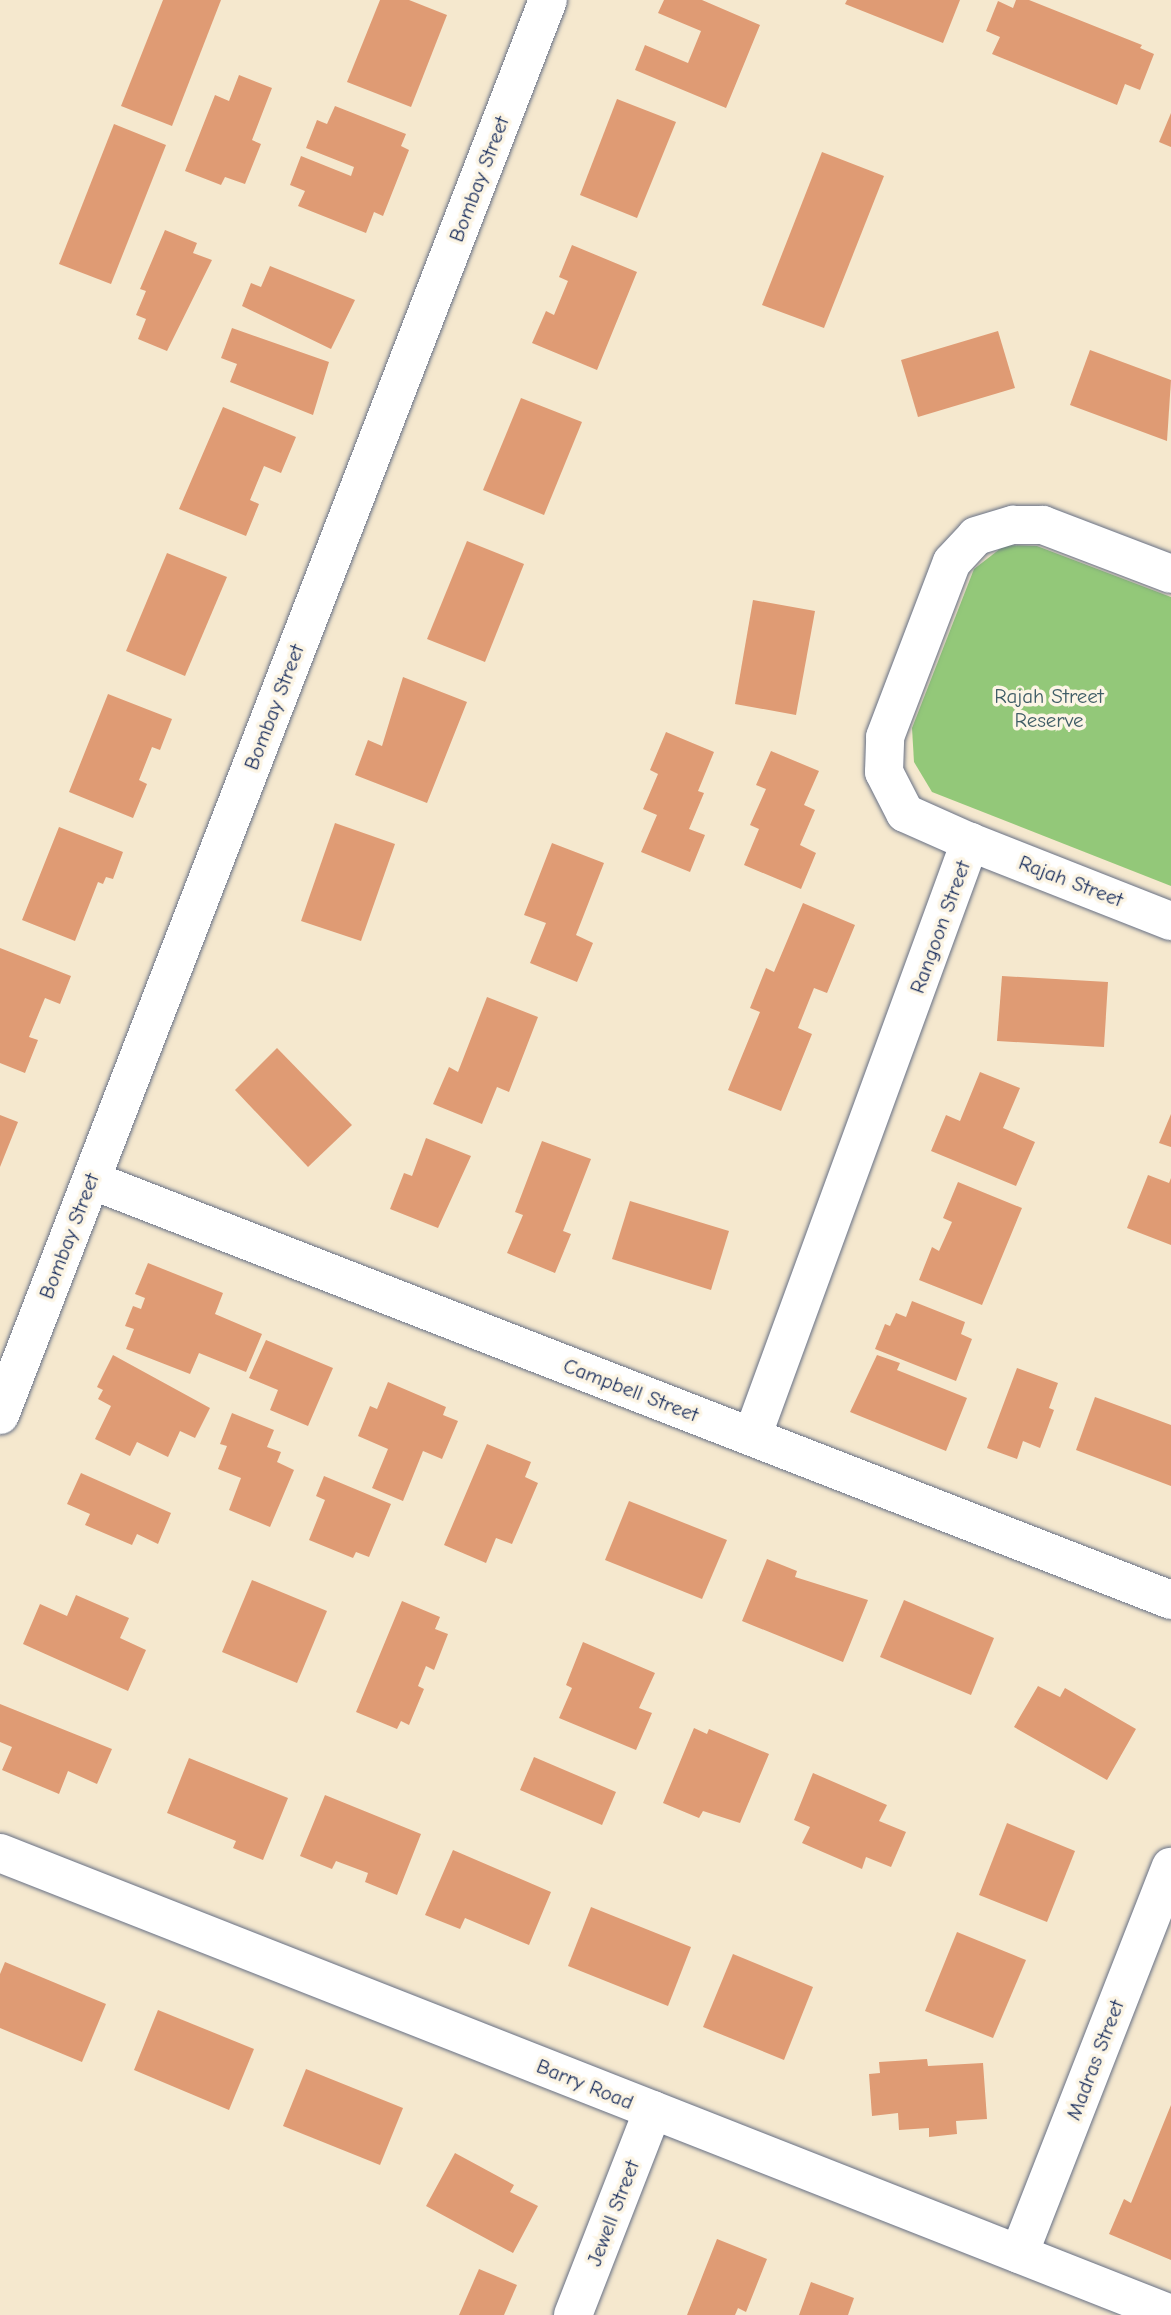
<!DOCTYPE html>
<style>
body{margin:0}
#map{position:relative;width:1171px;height:2315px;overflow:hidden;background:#f5e8ce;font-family:"Comic Neue",sans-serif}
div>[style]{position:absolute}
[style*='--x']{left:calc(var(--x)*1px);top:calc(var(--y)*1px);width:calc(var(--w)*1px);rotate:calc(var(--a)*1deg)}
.green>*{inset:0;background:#93c879}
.building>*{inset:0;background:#df9b74}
.roads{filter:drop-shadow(0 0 2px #677085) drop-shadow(0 0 2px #677085)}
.minor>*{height:38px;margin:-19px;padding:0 19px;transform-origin:19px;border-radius:19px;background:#fff}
span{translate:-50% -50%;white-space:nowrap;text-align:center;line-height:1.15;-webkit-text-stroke:7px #fcf5e5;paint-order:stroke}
.street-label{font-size:21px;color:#1b2f5e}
.park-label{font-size:21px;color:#3f5d66}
</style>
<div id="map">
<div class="green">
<div style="clip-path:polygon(1005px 545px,1037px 546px,1171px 597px,1171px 886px,932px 792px,914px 762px,912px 728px,974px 569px)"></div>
</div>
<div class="building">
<div style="clip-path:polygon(163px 0,221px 0,172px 126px,121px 106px)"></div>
<div style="clip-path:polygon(380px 0,409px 0,447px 15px,411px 107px,347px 82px)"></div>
<div style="clip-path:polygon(664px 0,702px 0,760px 25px,726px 108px,635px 70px,645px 45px,688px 63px,701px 31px,658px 13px)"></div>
<div style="clip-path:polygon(847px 0,960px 0,943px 43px,845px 4px)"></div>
<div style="clip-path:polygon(1016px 0,1029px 0,1142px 45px,1140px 48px,1154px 54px,1140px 90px,1125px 84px,1117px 105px,992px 54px,1000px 37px,986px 31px,998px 1px,1013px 8px)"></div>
<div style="clip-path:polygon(239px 75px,272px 88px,252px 140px,261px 144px,245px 184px,225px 177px,221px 185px,185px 171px,215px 95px,229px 101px)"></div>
<div style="clip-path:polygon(617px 99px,676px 122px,637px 218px,580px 195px)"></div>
<div style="clip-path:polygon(335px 106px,406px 134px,401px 146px,409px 150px,383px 216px,374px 212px,366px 233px,298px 206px,305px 191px,290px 185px,301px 156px,351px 176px,354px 167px,306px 148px,317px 120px,327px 124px)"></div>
<div style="clip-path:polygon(1171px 113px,1171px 147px,1159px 142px)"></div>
<div style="clip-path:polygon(114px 124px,166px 145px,111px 284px,59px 264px)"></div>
<div style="clip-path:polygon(822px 152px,884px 176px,824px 328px,762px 305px)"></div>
<div style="clip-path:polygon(165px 230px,197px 243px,193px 253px,212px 260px,167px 351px,138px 339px,146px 319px,136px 315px,146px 291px,140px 289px)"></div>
<div style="clip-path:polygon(572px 245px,637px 272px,597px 370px,532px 343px,546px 311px,554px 315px,568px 281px,559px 277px)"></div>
<div style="clip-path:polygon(270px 266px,355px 300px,331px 349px,242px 306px,251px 283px,261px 287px)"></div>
<div style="clip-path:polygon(232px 328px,329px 362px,313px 415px,230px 382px,237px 364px,221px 358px)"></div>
<div style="clip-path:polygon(998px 331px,1015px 388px,918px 417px,901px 360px)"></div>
<div style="clip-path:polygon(1090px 350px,1171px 380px,1167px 441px,1070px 405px)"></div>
<div style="clip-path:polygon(521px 398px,582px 422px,544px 515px,483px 490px)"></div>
<div style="clip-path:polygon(223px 407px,296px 437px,281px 473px,264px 466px,250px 500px,259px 504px,246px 536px,179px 509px)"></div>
<div style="clip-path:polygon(467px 541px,524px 564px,485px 662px,427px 639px)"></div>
<div style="clip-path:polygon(167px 553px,227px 577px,185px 676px,126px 651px)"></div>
<div style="clip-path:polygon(753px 600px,815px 611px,796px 715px,735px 704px)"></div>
<div style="clip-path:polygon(403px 677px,467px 702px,427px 803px,355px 775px,368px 740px,382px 746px)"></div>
<div style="clip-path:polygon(108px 694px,172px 719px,160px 750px,152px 747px,139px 780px,147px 784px,133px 818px,69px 792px)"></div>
<div style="clip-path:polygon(666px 732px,714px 752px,698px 791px,704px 793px,689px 829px,705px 835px,690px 872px,641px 852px,657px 815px,643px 809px,658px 774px,650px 770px)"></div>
<div style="clip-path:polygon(771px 751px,819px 771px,804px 805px,815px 810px,800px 845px,816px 853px,801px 889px,744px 865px,759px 829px,750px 825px,766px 789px,756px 785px)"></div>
<div style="clip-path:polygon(335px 823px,395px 844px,361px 941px,301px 921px)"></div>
<div style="clip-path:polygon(59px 827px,123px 852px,113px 879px,106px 877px,103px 884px,98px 882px,75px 941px,22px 920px)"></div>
<div style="clip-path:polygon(552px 843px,604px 863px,576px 935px,593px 943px,577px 982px,530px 963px,546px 923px,524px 915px)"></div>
<div style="clip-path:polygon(803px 903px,855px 925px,827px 993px,814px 988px,798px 1028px,812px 1034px,781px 1111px,728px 1090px,760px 1012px,750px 1008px,766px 968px,774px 972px)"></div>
<div style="clip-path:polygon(0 948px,71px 976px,60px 1004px,45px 998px,29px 1037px,38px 1040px,25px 1073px,0 1063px)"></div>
<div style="clip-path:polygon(1002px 976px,1108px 982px,1104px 1047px,997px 1041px)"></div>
<div style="clip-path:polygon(487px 997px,538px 1017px,509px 1092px,497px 1087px,482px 1124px,433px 1104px,449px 1067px,458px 1072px)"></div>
<div style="clip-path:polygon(277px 1048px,352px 1125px,308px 1167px,235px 1090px)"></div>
<div style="clip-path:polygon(980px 1072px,1020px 1088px,1003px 1128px,1035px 1142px,1016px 1186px,931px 1151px,946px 1115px,960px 1121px)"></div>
<div style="clip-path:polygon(1171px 1114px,1171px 1147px,1159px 1143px)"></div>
<div style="clip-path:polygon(0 1115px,18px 1122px,0 1167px)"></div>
<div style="clip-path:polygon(426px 1138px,471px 1156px,438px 1228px,390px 1209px,404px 1173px,412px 1176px)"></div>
<div style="clip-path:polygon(542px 1141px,591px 1159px,563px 1231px,571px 1234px,555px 1273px,507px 1253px,523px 1215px,515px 1212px)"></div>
<div style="clip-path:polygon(1148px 1175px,1169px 1183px,1171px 1178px,1171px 1245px,1127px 1228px)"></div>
<div style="clip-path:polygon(958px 1182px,1022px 1208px,982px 1305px,919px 1280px,932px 1247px,939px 1251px,952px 1222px,943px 1218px)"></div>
<div style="clip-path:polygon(630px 1201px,729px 1231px,711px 1290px,612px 1259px)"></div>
<div style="clip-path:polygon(148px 1263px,223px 1293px,215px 1314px,262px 1334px,246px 1372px,199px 1353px,190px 1374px,126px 1349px,134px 1329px,125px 1326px,133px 1306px,141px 1309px,145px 1298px,135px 1294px)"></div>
<div style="clip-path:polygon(912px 1301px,965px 1322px,961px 1334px,972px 1339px,956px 1381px,875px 1349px,885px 1324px,890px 1326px,896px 1313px,906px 1317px)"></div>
<div style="clip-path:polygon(266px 1340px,333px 1368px,308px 1426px,270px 1410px,278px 1390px,249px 1378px)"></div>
<div style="clip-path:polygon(113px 1355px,210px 1408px,195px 1438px,180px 1431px,168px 1457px,137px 1442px,130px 1456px,95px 1439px,111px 1406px,98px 1399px,103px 1390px,97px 1387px)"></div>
<div style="clip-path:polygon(877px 1355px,900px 1363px,897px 1370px,967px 1398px,946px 1451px,850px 1412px)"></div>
<div style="clip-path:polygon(1017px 1368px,1058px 1383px,1049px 1408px,1054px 1410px,1040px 1448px,1023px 1441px,1017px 1459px,987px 1448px)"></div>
<div style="clip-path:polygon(388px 1382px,446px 1407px,443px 1415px,458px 1421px,442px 1459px,423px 1451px,403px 1501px,372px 1488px,388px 1449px,358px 1436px,370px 1406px,377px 1409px)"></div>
<div style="clip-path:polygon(1095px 1397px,1171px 1425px,1171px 1486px,1076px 1450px)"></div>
<div style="clip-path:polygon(232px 1413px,274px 1430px,267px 1447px,281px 1452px,277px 1462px,294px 1470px,270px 1527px,229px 1510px,241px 1478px,218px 1469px,227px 1446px,220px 1444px)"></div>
<div style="clip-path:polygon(487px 1444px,531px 1462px,525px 1477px,538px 1483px,512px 1544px,496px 1538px,486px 1563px,444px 1545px)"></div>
<div style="clip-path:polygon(81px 1473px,171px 1513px,158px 1544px,137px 1534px,132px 1545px,85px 1525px,90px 1514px,67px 1504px)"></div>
<div style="clip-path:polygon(324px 1476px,391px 1504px,369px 1557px,356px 1552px,353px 1558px,309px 1540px,325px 1500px,316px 1496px)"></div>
<div style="clip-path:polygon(629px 1501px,727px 1540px,702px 1599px,605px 1560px)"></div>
<div style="clip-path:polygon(767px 1559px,797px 1571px,795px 1577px,868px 1600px,843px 1662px,742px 1621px)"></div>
<div style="clip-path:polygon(252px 1580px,327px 1611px,297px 1683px,222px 1652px)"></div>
<div style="clip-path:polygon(76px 1595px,129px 1618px,120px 1638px,146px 1650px,128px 1691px,23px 1644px,40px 1604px,67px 1616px)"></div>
<div style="clip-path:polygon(904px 1600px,994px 1638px,971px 1695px,880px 1657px)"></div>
<div style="clip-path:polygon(402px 1601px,440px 1617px,435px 1629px,448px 1634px,434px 1670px,426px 1666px,418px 1686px,424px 1689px,409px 1725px,401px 1721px,397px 1729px,356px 1712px)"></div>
<div style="clip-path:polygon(583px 1642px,655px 1673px,639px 1708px,652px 1713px,636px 1750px,559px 1718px,572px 1688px,566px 1685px)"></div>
<div style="clip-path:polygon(1038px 1686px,1060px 1697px,1065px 1688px,1136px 1729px,1107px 1780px,1014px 1727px)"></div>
<div style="clip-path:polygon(0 1704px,112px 1749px,97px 1784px,68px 1771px,59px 1794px,2px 1770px,12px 1747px,0 1742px)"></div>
<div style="clip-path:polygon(694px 1728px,707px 1734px,709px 1729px,769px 1754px,740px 1823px,703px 1811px,699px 1818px,663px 1803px)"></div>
<div style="clip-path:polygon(534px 1757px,616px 1792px,602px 1825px,520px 1790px)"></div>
<div style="clip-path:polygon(189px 1758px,288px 1798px,263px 1860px,233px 1848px,236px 1841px,167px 1813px)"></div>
<div style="clip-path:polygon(813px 1773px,887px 1805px,879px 1821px,906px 1832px,891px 1867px,866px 1857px,862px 1869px,802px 1843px,810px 1827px,794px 1820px)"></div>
<div style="clip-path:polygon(325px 1795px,421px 1834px,397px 1895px,365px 1882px,368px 1873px,336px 1861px,332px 1869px,300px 1856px)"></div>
<div style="clip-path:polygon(1007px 1823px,1075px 1851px,1047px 1922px,979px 1895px)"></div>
<div style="clip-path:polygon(453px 1850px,551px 1892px,529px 1945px,465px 1918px,460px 1929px,425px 1915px)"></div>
<div style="clip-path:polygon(591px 1907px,691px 1947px,668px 2006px,568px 1966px)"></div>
<div style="clip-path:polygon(957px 1932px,1026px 1960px,993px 2038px,925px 2011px)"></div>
<div style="clip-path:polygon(733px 1954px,813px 1987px,784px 2060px,703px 2027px)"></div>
<div style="clip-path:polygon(5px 1962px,106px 2004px,82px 2062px,0 2028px,0 1974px)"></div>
<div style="clip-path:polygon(158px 2010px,254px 2049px,229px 2110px,134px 2070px)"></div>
<div style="clip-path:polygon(927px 2059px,928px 2066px,983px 2063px,987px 2119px,956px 2121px,957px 2134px,929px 2137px,929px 2128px,899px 2130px,898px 2113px,872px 2116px,869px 2074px,880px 2073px,879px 2062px)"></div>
<div style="clip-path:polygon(306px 2069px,403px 2108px,380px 2165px,283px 2126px)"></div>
<div style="clip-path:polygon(1171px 2105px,1171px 2260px,1109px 2234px,1124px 2199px,1131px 2203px)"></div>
<div style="clip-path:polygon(455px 2153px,514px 2185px,510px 2192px,538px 2206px,513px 2253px,426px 2206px)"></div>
<div style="clip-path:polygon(717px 2239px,767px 2259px,746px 2312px,738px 2308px,735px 2315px,687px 2315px)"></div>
<div style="clip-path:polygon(479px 2269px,517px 2285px,504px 2315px,459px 2315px)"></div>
<div style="clip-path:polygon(811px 2282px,854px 2298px,848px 2315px,799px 2315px)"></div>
</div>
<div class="roads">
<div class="minor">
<div style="--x:970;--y:842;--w:216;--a:21.5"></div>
<div style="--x:91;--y:1180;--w:1159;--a:21.25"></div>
<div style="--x:0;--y:1415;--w:1517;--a:-68.83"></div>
<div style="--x:752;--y:1437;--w:634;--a:-69.88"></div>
<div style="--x:970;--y:842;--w:71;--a:-156"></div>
<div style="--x:905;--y:813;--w:46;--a:-117.1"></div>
<div style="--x:884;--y:772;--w:35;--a:-88"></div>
<div style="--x:885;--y:737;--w:187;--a:-69.1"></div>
<div style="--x:952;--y:562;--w:35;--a:-47"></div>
<div style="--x:976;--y:536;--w:39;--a:-17"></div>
<div style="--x:1013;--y:525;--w:30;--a:0"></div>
<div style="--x:1043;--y:525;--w:137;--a:20.9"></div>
<div style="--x:0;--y:1853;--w:1258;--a:21.49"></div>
<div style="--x:1019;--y:2254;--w:416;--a:-68.6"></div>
<div style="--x:573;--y:2315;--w:220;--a:-68.7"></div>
</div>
</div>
<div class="street-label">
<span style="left:479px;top:179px;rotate:-69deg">Bombay Street</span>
<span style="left:274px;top:707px;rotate:-69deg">Bombay Street</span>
<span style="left:1071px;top:881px;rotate:21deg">Rajah Street</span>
<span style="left:940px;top:927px;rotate:-70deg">Rangoon Street</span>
<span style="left:69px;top:1236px;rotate:-69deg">Bombay Street</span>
<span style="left:631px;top:1390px;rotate:21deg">Campbell Street</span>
<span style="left:1095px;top:2060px;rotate:-69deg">Madras Street</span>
<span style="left:585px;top:2084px;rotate:22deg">Barry Road</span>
<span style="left:613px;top:2213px;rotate:-69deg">Jewell Street</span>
</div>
<div class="park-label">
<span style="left:1049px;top:708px">Rajah Street<br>Reserve</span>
</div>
</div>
